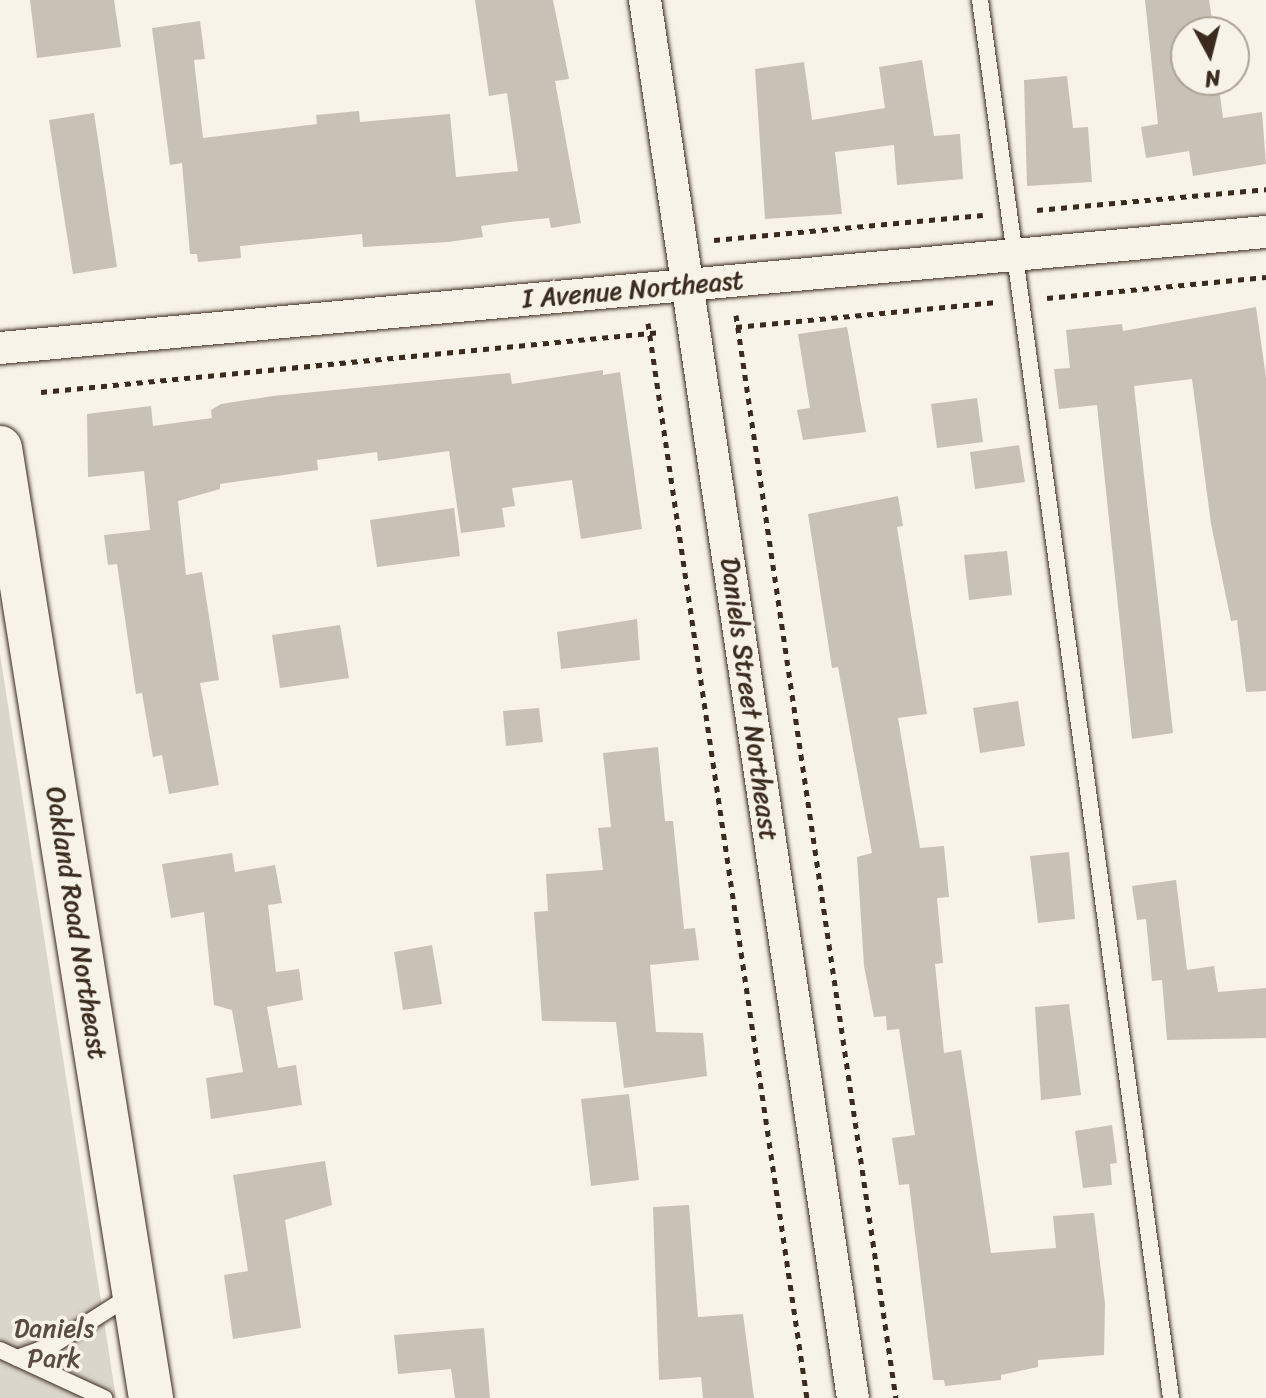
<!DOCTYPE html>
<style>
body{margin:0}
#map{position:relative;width:1266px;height:1398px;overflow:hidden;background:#f7f3e8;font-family:Sriracha,sans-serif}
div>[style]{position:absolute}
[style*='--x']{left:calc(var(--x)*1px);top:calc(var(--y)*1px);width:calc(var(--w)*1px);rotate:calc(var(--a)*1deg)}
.green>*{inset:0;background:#dbd6cb}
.building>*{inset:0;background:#c8c1b6}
.path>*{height:5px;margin-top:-2.5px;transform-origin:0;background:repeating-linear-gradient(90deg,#3b2a1e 0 6px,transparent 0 12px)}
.roads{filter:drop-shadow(0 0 2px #3b2a1e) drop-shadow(0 0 2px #3b2a1e)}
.lane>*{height:16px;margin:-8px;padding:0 8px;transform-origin:8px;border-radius:8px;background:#f7f3e8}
.street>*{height:32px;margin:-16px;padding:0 16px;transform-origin:16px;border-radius:16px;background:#f7f3e8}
.secondary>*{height:44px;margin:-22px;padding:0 22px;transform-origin:22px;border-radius:22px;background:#f7f3e8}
span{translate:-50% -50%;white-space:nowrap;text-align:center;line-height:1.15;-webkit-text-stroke:7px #f7f3e8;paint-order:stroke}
.street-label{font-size:26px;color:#3b2a1e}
.park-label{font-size:26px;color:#5b4c41}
.north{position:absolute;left:1170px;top:16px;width:80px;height:80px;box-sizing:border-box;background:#f7f3e8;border:2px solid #aca397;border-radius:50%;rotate:173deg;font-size:22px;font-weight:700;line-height:32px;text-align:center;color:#3b2a1e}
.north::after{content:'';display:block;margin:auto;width:28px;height:36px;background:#3b2a1e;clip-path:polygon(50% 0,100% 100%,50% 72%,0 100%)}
</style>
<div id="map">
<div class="green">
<div style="clip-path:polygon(0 654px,116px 1398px,0 1398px)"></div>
</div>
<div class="building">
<div style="clip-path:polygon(30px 0,114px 0,121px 47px,37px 58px)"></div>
<div style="clip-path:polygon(475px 0,553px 0,569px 79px,555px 81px,581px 223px,551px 228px,549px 218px,510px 222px,481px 226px,483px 237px,448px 242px,363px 247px,362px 234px,240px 246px,241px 258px,198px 262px,197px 254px,190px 254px,182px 163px,170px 165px,152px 28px,200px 21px,205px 59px,194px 60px,203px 138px,317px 124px,316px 115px,359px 111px,360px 122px,450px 114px,456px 177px,518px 171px,507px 93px,489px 96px)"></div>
<div style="clip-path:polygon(1145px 0,1209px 0,1214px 32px,1186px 32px,1186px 80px,1218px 80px,1223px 118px,1262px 112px,1266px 164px,1193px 176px,1189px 151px,1146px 158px,1141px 127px,1158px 124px)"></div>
<div style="clip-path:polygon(922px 60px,934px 136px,960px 134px,963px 179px,897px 185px,894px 145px,835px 152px,842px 214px,765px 219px,755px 69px,804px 62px,812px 120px,885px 108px,879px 67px)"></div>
<div style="clip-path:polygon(1067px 76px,1073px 128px,1088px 127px,1092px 182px,1027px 186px,1024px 80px)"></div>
<div style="clip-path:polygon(94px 113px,117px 267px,73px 274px,49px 120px)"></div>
<div style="clip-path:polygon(1256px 307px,1266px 377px,1266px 691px,1246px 692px,1237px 620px,1231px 621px,1211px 524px,1192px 379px,1134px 386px,1173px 733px,1132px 739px,1097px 405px,1059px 409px,1054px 369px,1070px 368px,1066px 330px,1122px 324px,1123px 331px)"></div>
<div style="clip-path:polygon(847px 327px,866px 432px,803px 440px,797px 410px,810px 408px,798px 334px)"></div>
<div style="clip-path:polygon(603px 370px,603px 375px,620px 372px,642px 529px,581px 539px,572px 480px,512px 488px,515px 506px,502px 508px,505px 527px,461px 533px,449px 451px,378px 461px,377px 452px,317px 460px,318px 470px,220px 484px,220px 489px,178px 501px,186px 575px,202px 572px,219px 680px,200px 683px,219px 785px,169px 794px,162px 755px,153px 757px,142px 693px,136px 694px,117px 564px,108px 565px,104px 535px,150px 530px,144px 471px,88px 477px,87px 414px,151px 406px,153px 426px,212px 418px,211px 410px,221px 404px,273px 396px,510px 373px,512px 384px)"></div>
<div style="clip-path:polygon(977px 398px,983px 442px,937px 448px,931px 404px)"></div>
<div style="clip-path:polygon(1019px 445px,1025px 482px,975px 489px,970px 452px)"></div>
<div style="clip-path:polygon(898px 496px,903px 526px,897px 527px,927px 714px,898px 718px,920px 848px,944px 846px,949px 897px,937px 898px,943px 963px,935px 964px,944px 1053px,961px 1050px,991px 1253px,1056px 1248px,1053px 1216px,1094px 1213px,1105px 1304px,1104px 1355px,1038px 1360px,1038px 1367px,1001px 1375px,1001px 1380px,945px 1386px,944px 1380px,933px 1380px,909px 1184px,899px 1185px,892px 1138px,915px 1135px,899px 1029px,887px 1030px,886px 1016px,874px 1017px,864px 966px,857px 857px,872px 853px,838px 667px,832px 668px,808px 514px)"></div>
<div style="clip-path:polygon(454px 508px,460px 556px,377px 567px,370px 520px)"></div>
<div style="clip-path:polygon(1007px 551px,1012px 595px,969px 600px,964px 555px)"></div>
<div style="clip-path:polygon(637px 619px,640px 660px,561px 669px,557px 632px)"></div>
<div style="clip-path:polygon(340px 625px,349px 678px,280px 688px,272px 635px)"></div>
<div style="clip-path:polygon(1018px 701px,1025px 746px,980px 753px,973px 708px)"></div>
<div style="clip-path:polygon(539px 708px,543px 742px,506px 746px,503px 711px)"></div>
<div style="clip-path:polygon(658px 747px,665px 821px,673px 821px,684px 929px,695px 928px,699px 960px,650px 965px,656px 1032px,703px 1033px,707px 1076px,624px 1088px,616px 1022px,542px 1021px,534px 912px,548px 911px,546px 874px,603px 870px,598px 828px,611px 827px,603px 753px)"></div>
<div style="clip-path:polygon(1069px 852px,1075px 919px,1038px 923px,1030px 856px)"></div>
<div style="clip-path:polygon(232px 853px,235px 872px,275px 865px,282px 903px,268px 905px,276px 972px,299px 969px,303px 1000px,267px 1007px,278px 1068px,296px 1065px,302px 1105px,211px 1119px,206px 1078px,243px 1072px,232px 1010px,214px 1005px,204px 912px,171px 918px,162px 864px)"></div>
<div style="clip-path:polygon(1176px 880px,1187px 970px,1214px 966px,1218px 992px,1266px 988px,1266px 1038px,1167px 1040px,1162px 980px,1152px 981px,1146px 919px,1137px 920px,1132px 886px)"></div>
<div style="clip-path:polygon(432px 945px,442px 1004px,403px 1010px,394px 952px)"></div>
<div style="clip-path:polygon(1069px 1004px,1081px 1095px,1041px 1100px,1035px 1007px)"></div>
<div style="clip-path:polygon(629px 1094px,639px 1180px,591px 1186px,581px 1099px)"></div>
<div style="clip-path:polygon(1112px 1125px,1117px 1163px,1110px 1164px,1112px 1185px,1083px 1188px,1075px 1131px)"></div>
<div style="clip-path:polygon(325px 1161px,332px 1205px,285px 1220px,301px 1328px,233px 1339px,224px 1275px,248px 1271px,233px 1175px)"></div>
<div style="clip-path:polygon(689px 1205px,698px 1317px,743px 1314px,754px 1398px,703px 1398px,701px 1377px,659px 1380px,653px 1207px)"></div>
<div style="clip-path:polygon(484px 1328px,490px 1398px,455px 1398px,451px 1369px,398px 1374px,394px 1335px)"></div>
</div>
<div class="path">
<div style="--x:1037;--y:210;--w:230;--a:-5.2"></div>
<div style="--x:714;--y:240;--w:270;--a:-5.3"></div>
<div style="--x:1047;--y:298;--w:220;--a:-5.5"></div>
<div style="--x:736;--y:315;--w:1095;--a:81.6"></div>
<div style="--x:648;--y:323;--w:1087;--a:81.59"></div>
<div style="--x:736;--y:327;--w:262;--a:-5.5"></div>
<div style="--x:41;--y:392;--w:623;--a:-5.53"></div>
</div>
<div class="roads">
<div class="lane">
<div style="--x:980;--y:0;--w:1411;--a:82.22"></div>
<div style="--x:0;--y:1350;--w:115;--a:24.8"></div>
<div style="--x:17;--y:1358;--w:38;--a:-20"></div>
<div style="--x:53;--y:1345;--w:91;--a:-32.5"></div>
</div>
<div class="street">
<div style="--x:645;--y:0;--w:1413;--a:81.54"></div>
<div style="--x:0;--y:348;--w:1271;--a:-5.24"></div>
</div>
<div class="secondary">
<div style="--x:0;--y:448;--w:962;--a:80.97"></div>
</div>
</div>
<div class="street-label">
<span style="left:633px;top:290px;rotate:-5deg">I Avenue Northeast</span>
<span style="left:749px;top:699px;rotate:82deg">Daniels Street Northeast</span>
<span style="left:76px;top:923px;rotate:81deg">Oakland Road Northeast</span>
</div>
<div class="park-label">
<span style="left:54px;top:1344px">Daniels<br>Park</span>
</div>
<div class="north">N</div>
</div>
